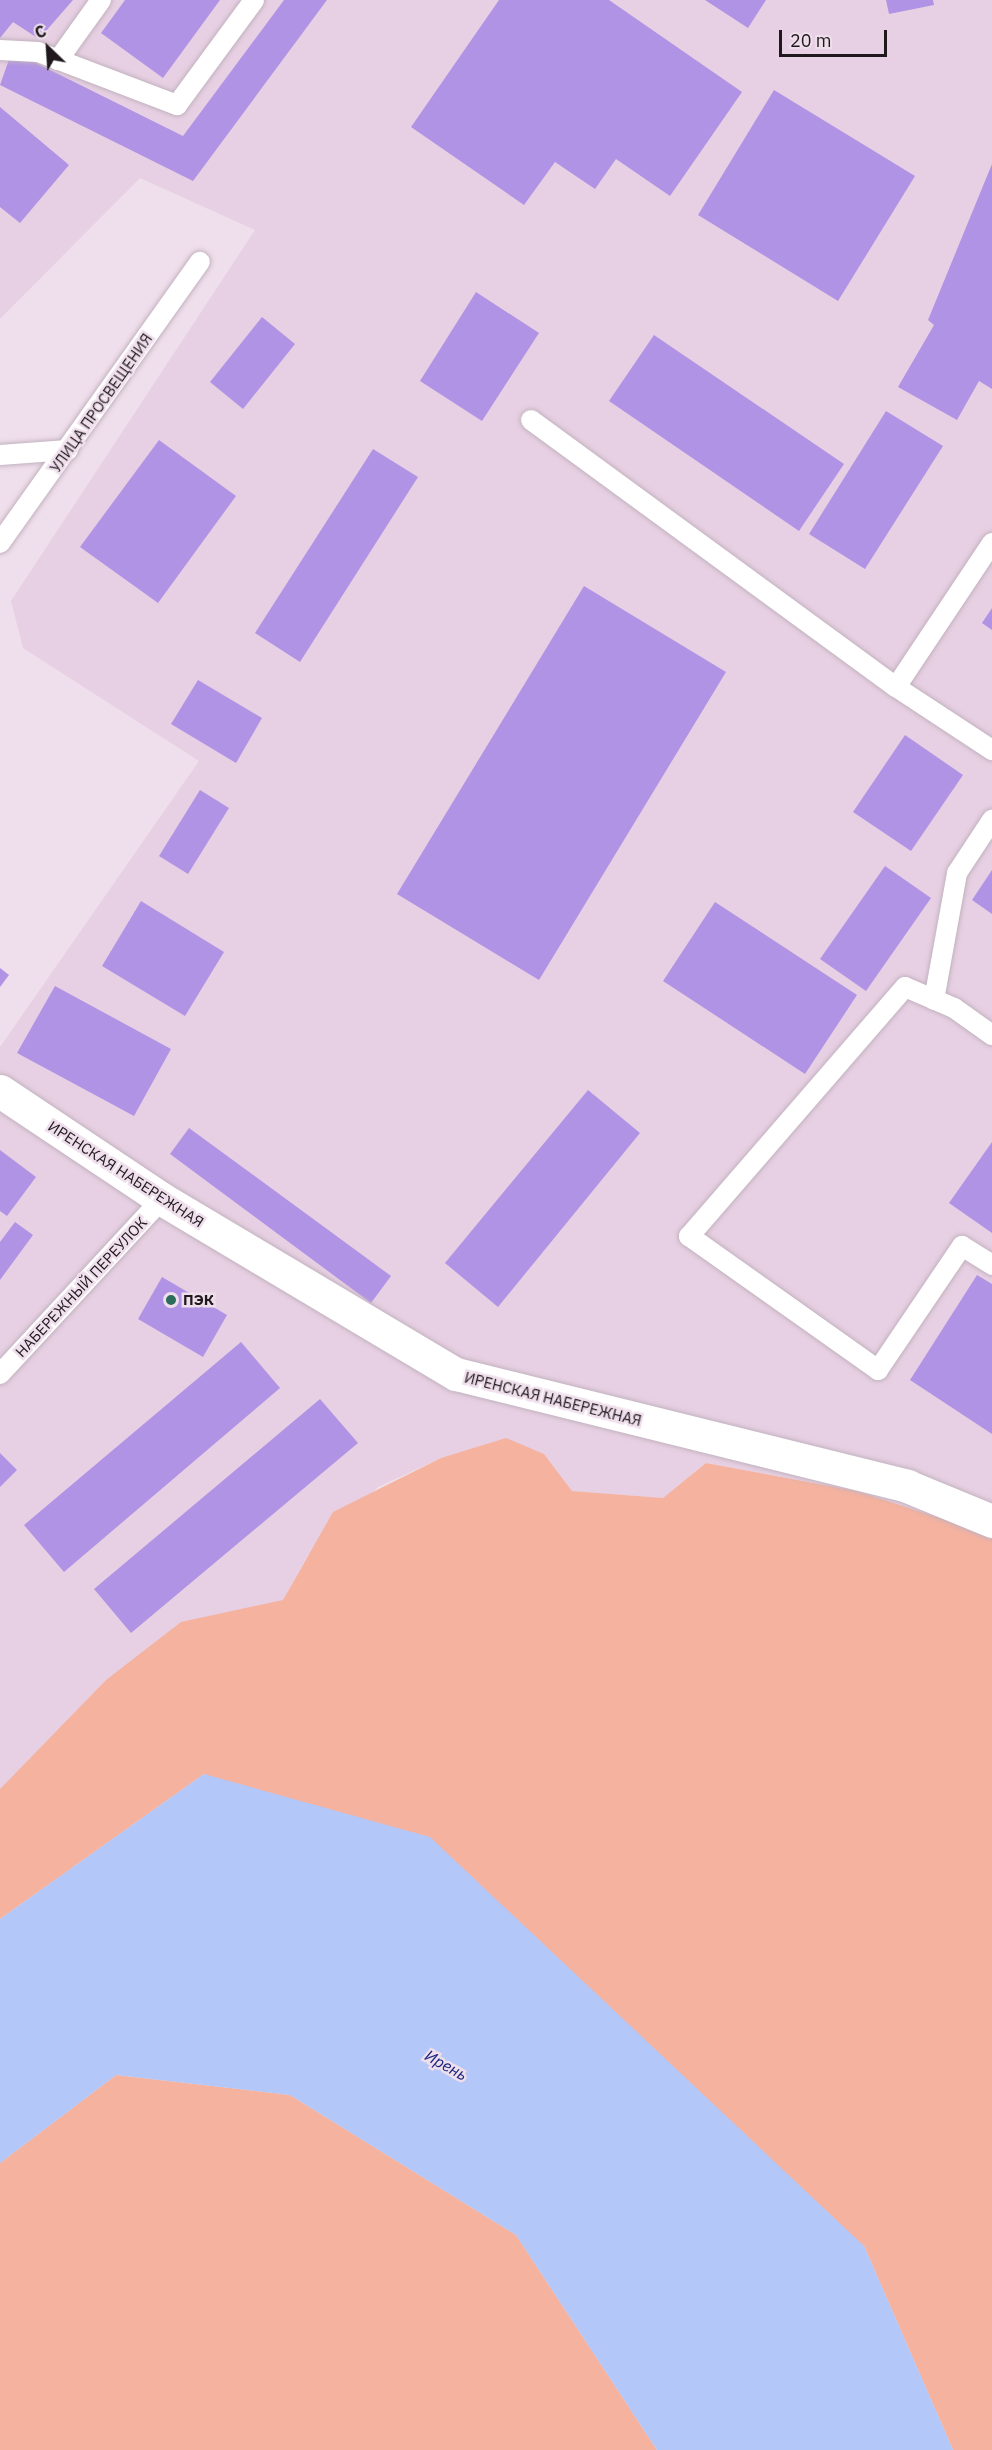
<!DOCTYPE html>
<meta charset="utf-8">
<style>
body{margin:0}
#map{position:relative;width:992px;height:2450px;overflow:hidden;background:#efdeeb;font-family:"IBM Plex Sans",sans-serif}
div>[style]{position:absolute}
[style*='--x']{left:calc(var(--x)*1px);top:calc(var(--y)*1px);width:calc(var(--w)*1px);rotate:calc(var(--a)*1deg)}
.built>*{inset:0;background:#e7d0e3}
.green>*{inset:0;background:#f4b29f}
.water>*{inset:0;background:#b3c7f8}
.building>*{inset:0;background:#b193e5}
.roads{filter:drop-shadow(0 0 2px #c2b2bf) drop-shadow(0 0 2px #c2b2bf)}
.service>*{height:20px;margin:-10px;padding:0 10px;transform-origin:10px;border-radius:10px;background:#fff}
.minor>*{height:33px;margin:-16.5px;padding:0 16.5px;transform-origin:16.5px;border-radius:16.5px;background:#fff}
.dots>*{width:16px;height:16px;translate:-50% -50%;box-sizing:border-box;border:3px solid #efdeeb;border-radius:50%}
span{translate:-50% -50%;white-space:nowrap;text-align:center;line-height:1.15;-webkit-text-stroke:5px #efdeeb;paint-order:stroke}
.street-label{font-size:15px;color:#1f191e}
.poi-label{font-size:15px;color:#1f191e;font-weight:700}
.left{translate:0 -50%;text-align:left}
.water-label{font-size:16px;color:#15237d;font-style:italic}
.north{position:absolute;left:18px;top:18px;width:60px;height:60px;-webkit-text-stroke:4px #efdeeb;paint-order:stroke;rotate:335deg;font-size:16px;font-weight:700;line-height:24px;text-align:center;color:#1f191e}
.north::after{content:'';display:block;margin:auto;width:21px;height:27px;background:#1f191e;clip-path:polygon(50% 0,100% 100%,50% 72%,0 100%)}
.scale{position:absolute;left:779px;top:30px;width:108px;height:27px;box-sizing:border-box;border:3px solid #1f191e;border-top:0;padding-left:8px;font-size:18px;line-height:21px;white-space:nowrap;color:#1f191e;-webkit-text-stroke:4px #efdeeb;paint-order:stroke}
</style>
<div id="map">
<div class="built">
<div style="clip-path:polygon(0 0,992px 0,992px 1535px,857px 1491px,706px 1463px,663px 1498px,572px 1491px,544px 1454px,506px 1439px,441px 1458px,378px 1487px,308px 1555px,283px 1600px,106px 1680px,0 1789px,0 1047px,199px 761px,23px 648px,11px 601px,255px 230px,140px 178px,0 319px)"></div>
</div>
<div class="green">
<div style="clip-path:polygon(506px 1438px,544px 1454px,572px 1491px,663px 1498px,706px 1463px,857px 1491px,992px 1535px,992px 2450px,953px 2450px,864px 2246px,204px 1774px,0 1919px,0 1789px,106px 1680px,181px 1622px,283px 1600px,333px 1512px,441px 1458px)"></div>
<div style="clip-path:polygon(116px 2075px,290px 2095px,516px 2235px,657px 2450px,0 2450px,0 2163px)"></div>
</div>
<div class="water">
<div style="clip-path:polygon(204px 1774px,430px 1837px,864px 2246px,953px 2450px,657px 2450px,516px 2235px,290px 2095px,116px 2075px,0 2163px,0 1919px)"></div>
</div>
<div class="building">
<div style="clip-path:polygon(0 0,73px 0,39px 39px,13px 22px,0 38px)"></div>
<div style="clip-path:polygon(125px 0,220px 0,163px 78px,101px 33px)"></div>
<div style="clip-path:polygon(284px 0,327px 0,193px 181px,0 85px,12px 51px,183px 136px)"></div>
<div style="clip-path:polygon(499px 0,609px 0,742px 92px,670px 196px,616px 159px,595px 189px,555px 162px,524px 205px,411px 127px)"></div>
<div style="clip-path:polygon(705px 0,766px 0,748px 28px)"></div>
<div style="clip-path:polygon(886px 0,933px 0,934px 5px,889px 14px)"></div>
<div style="clip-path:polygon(774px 90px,915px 176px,838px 301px,698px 215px)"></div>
<div style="clip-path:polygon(0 107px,69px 165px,20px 223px,0 207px)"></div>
<div style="clip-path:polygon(992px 164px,992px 389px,979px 381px,957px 420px,898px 387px,934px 325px,928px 320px)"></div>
<div style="clip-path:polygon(476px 292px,539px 333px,482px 421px,420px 381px)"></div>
<div style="clip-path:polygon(262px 317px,295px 344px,243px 409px,210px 382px)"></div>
<div style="clip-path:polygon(654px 335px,844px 464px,799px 531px,609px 401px)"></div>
<div style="clip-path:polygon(886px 411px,943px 446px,865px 569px,809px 534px)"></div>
<div style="clip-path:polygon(159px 440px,236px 496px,158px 603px,80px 547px)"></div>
<div style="clip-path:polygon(373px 449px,418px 477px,300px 662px,255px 633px)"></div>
<div style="clip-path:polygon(584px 586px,726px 672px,539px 980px,397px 894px)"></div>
<div style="clip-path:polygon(992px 608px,992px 630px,982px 623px)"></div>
<div style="clip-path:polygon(198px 680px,262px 718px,236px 763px,171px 724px)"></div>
<div style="clip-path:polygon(905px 735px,963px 775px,911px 851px,853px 812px)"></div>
<div style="clip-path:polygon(200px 790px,229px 808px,188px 874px,159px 856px)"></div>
<div style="clip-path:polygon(885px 866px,931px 898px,866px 991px,820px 959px)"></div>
<div style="clip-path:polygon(992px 870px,992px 914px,972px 900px)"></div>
<div style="clip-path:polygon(141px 901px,224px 952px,185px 1016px,102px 966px)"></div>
<div style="clip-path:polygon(715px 902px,857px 995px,805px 1074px,663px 981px)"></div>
<div style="clip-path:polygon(0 968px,9px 975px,0 987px)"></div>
<div style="clip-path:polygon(55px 986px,171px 1049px,134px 1116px,17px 1053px)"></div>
<div style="clip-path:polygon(588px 1090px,640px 1133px,498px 1307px,445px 1263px)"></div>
<div style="clip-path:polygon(189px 1128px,391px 1276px,371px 1303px,170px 1154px)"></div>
<div style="clip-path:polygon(992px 1142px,992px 1233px,949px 1203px)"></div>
<div style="clip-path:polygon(0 1150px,36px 1177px,7px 1216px,0 1211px)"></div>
<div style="clip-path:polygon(15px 1222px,33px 1235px,0 1280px,0 1242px)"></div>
<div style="clip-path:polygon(977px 1275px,992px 1284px,992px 1434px,910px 1380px)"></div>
<div style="clip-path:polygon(162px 1277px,227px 1315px,203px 1357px,138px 1319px)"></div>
<div style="clip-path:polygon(241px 1342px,280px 1388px,64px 1572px,24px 1525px)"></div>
<div style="clip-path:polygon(320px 1399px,358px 1443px,131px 1633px,94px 1589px)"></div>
<div style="clip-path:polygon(0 1453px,17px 1470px,0 1487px)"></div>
</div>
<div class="roads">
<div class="service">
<div style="--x:0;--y:50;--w:38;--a:3"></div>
<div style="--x:38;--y:52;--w:149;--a:20.9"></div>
<div style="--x:177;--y:105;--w:130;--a:-53.7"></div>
<div style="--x:58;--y:60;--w:74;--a:-54.4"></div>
<div style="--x:531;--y:420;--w:452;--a:36.2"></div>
<div style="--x:896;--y:687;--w:115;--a:33.3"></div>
<div style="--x:0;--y:455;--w:68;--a:-4.2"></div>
<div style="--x:0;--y:543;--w:345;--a:-54.6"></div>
<div style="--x:896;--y:687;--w:173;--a:-56.3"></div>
<div style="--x:934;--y:1000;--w:129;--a:-79.7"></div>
<div style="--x:957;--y:873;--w:64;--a:-56.6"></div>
<div style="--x:992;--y:1035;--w:47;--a:-144.6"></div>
<div style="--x:954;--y:1008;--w:53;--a:-156.8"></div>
<div style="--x:905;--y:987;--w:330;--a:130.9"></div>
<div style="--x:689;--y:1236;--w:232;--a:35.3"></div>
<div style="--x:878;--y:1370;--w:150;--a:-55.9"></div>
<div style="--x:962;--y:1246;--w:36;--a:32"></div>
<div style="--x:0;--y:1374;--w:238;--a:-47.2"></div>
</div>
<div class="minor">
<div style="--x:0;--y:1091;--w:195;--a:33.7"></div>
<div style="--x:162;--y:1199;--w:342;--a:30.8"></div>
<div style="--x:456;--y:1374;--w:465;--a:13.9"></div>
<div style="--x:907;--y:1486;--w:92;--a:22.4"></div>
</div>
</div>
<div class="dots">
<div style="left:171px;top:1300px;background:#2c6c5a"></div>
</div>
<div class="street-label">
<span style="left:101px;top:403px;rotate:-55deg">УЛИЦА ПРОСВЕЩЕНИЯ</span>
<span style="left:126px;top:1174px;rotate:33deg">ИРЕНСКАЯ НАБЕРЕЖНАЯ</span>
<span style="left:81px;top:1287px;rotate:-47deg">НАБЕРЕЖНЫЙ ПЕРЕУЛОК</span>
<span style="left:553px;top:1399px;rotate:14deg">ИРЕНСКАЯ НАБЕРЕЖНАЯ</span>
</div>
<div class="poi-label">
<span class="left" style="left:183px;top:1300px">ПЭК</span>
</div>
<div class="water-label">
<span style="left:446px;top:2065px;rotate:29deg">Ирень</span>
</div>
<div class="north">С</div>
<div class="scale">20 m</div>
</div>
